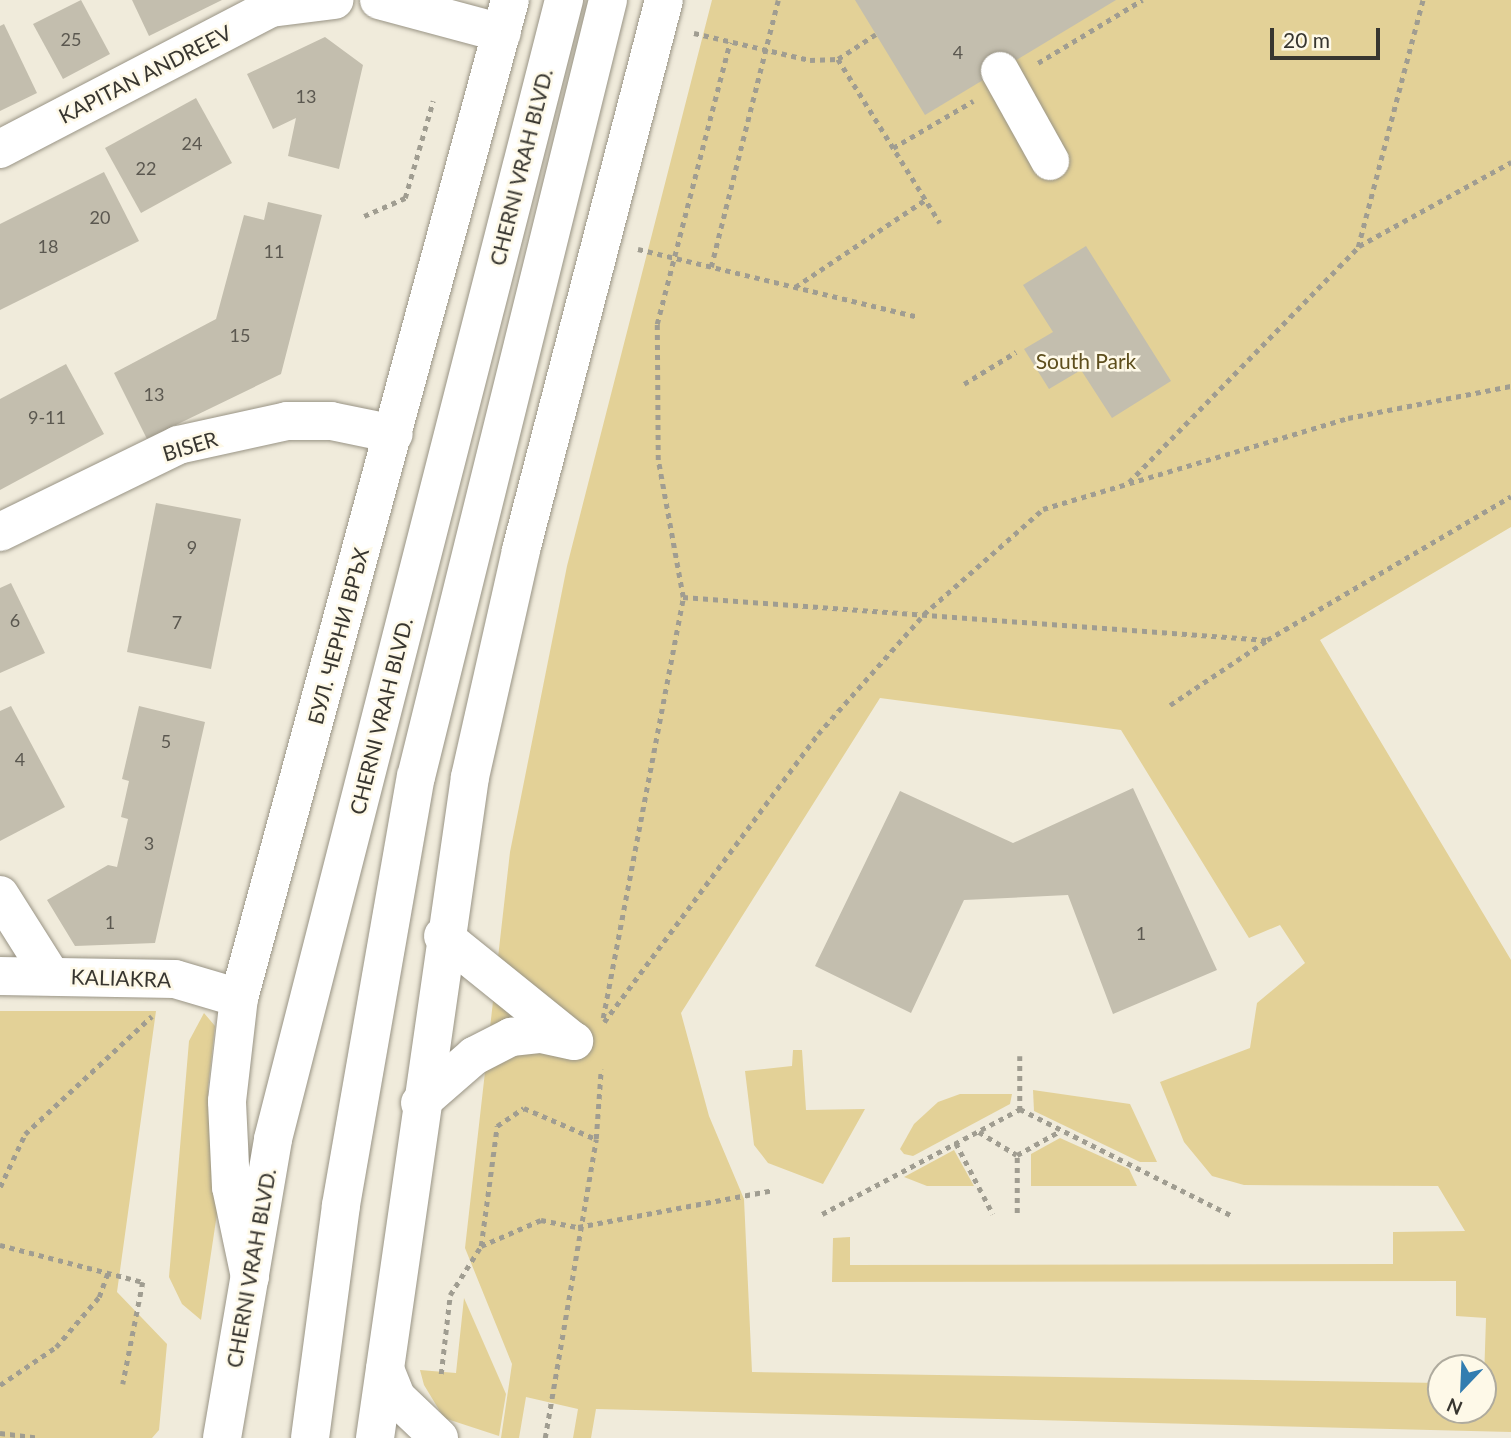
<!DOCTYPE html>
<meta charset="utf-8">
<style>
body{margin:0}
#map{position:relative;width:1511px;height:1438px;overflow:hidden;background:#f0ebdb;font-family:Lato,sans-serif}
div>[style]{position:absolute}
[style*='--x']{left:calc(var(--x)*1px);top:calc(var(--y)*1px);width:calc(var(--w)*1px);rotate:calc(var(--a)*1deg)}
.green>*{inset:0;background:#e3d197}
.building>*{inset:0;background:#c3beae}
.path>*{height:4.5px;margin-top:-2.25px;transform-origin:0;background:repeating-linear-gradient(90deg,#a09d91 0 5px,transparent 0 10px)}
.roads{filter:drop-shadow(0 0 2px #999485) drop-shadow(0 0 2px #999485)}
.minor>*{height:38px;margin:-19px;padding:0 19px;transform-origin:19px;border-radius:19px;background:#fff}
.major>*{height:38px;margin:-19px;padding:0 19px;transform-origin:19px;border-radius:19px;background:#fff}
span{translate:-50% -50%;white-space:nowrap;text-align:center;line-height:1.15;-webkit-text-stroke:5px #fef9e8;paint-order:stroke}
.number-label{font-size:18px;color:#5b5850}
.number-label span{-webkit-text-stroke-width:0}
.street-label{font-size:21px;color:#383630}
.park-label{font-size:21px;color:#5d4e1d}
.north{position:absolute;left:1427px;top:1354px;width:70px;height:70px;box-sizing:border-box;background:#fef9e8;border:2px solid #afab9e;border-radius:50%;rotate:203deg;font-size:19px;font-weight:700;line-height:28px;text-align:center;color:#383630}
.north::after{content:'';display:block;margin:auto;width:24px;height:32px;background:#327db0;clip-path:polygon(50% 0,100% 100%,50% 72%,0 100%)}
.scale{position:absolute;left:1270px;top:28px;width:110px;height:32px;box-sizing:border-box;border:4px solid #383630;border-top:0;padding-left:9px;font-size:21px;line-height:24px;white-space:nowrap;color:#383630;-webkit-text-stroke:5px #fef9e8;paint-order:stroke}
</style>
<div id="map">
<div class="green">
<div style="clip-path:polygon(evenodd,712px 0,1511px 0,1511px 527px,1320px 640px,1511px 960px,1511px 1432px,596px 1409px,591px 1438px,573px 1438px,578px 1409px,526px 1397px,519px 1438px,501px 1438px,512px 1364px,465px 1248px,510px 852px,567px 566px,712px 0,880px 698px,1121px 730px,1249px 938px,1280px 925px,1305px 963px,1257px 1003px,1250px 1048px,1160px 1082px,1184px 1142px,1212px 1176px,1244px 1185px,1438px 1186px,1465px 1231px,1393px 1232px,1393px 1264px,850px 1265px,850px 1237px,833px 1238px,832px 1282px,1456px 1281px,1456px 1316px,1486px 1318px,1483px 1410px,1441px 1410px,1441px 1383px,752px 1372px,744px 1199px,709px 1116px,681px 1013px,880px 698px)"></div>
<div style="clip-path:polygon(0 1011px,156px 1011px,117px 1292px,167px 1344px,159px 1430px,152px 1438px,0 1438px)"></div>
<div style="clip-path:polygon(204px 1013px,215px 1026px,208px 1088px,218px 1207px,201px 1320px,182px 1304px,169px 1277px,189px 1041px)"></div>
<div style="clip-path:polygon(793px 1050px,802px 1050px,806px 1110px,865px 1109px,823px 1184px,768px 1163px,754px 1145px,745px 1071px,792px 1066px)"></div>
<div style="clip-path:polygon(1033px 1090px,1130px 1104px,1157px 1162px,1140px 1162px,1034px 1111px)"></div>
<div style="clip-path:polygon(960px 1094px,1012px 1094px,1010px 1104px,913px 1156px,904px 1154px,900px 1149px,914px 1124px,938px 1102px)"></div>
<div style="clip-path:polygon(1060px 1138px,1129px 1169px,1137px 1186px,1031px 1186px,1031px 1154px)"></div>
<div style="clip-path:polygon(954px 1150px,974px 1186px,927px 1186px,904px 1177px)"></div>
<div style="clip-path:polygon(464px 1298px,506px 1394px,499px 1436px,444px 1418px,424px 1385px,420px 1370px,456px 1373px)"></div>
</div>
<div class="building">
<div style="clip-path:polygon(81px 0,110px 54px,63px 79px,33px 24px)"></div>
<div style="clip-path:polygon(132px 0,222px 0,149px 36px)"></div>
<div style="clip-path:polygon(855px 0,1116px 0,925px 115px)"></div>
<div style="clip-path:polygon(4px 24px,37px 93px,0 111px,0 26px)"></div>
<div style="clip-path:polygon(325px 37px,363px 65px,339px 169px,288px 156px,296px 118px,273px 129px,247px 74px)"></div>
<div style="clip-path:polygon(196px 98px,232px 163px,141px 213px,105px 148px)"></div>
<div style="clip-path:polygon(104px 172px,139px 241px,0 310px,0 224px)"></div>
<div style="clip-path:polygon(268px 202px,322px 215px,281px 374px,147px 439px,114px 373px,216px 319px,244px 215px,264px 220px)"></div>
<div style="clip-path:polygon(1086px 246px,1171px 381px,1112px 418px,1081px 370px,1049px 389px,1024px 349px,1053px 332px,1023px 285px)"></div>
<div style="clip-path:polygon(66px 364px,104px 434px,0 490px,0 399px)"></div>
<div style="clip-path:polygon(156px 503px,241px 519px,211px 669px,127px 652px)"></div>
<div style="clip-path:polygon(11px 583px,45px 653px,0 673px,0 588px)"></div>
<div style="clip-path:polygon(11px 706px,65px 807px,0 841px,0 711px)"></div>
<div style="clip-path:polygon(139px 706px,205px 722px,155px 943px,75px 946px,47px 900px,108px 865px,117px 867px,128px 819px,121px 817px,129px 781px,122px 779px)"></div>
<div style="clip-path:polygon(1133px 788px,1217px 970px,1113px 1014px,1068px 895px,964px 900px,911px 1013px,815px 966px,900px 791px,1013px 843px)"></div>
</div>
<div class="path">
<div style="--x:694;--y:33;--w:119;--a:13.1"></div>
<div style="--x:810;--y:60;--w:28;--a:-2"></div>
<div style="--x:838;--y:59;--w:193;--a:58.1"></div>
<div style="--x:838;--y:59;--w:45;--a:-33.3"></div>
<div style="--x:1038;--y:63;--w:122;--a:-31.2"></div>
<div style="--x:893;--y:148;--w:93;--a:-30.4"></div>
<div style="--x:364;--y:216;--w:45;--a:-23.7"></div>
<div style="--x:405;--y:198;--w:101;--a:-73.9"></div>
<div style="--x:1359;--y:246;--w:174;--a:-28.9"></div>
<div style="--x:638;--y:249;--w:289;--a:13.6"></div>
<div style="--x:711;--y:267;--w:275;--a:-75.9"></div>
<div style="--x:795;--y:287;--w:156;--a:-33.8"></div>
<div style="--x:964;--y:384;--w:61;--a:-31.6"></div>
<div style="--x:1129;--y:482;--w:328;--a:-45.7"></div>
<div style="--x:1358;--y:247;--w:255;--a:-75.3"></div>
<div style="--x:683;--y:597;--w:586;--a:4.21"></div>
<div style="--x:1267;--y:640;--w:283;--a:-30.5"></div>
<div style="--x:1170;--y:705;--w:115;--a:-33.7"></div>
<div style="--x:603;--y:1018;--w:429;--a:-79.2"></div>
<div style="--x:683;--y:597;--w:139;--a:-100.3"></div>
<div style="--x:658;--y:460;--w:136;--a:-90.4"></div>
<div style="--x:657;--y:324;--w:291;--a:-75.5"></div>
<div style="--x:604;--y:1022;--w:359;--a:-53.4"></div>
<div style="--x:818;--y:734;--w:160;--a:-48.5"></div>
<div style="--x:924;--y:614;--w:159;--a:-41.4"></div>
<div style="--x:1043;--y:509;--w:318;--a:-16.6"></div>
<div style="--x:1348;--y:418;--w:166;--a:-11.1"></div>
<div style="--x:1020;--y:1056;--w:53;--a:90"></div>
<div style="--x:1020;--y:1109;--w:238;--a:26.7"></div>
<div style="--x:979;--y:1132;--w:44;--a:31.2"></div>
<div style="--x:956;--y:1143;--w:80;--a:62.5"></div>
<div style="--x:0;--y:1187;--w:59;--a:-64.7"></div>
<div style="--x:25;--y:1134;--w:173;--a:-42.9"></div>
<div style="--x:1017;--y:1213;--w:58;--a:-90"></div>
<div style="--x:1017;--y:1155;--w:49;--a:-29.2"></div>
<div style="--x:822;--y:1214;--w:224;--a:-27.9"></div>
<div style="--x:0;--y:1245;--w:148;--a:14.5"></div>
<div style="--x:143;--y:1282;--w:104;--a:101.1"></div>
<div style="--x:481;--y:1246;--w:65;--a:-23.4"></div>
<div style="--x:541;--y:1220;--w:38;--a:11"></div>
<div style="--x:578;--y:1227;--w:199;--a:-10.7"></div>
<div style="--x:441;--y:1374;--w:80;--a:-83.5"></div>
<div style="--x:450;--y:1295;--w:58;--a:-57.7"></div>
<div style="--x:481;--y:1246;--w:121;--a:-82.4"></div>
<div style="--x:497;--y:1126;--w:32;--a:-34"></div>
<div style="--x:524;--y:1108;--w:78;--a:23.3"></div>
<div style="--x:0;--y:1385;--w:68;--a:-34.2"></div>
<div style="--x:56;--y:1347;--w:66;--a:-49.3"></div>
<div style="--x:99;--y:1297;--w:29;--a:-70"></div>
<div style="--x:0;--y:1433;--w:39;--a:7"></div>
<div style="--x:545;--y:1438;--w:303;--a:-80.3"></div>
<div style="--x:596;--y:1139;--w:70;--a:-85.9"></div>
</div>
<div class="roads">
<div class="minor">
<div style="--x:379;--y:0;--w:127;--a:15"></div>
<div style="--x:1000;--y:71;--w:103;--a:60.9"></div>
<div style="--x:0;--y:149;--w:305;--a:-27.5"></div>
<div style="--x:271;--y:8;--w:64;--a:-7.2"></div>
<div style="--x:0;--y:532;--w:198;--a:-26"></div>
<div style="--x:178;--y:445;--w:112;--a:-12.4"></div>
<div style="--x:287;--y:421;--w:44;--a:0"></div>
<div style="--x:331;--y:421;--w:64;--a:11.7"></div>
<div style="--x:0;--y:895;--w:96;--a:57.8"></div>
<div style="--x:443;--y:936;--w:166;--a:38.9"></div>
<div style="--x:0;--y:976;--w:175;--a:1"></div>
<div style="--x:175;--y:979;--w:67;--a:16.5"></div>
<div style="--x:420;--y:1103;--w:72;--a:-41"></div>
<div style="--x:474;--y:1056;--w:42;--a:-27.2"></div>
<div style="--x:511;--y:1037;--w:30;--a:-6"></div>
<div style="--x:541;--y:1034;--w:34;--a:12"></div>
<div style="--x:250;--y:1277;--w:92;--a:-101.9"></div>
<div style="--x:231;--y:1187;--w:86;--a:-92.7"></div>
<div style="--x:227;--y:1101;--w:104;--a:-83.4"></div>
<div style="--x:239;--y:998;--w:1034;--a:-74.81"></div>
<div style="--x:310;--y:1438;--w:235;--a:-82.4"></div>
<div style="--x:341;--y:1205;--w:435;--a:-80.1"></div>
<div style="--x:416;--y:777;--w:800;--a:-76.12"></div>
</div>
<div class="major">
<div style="--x:385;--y:1369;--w:31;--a:68"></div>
<div style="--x:397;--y:1398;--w:58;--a:43.6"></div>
<div style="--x:222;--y:1438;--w:303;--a:-80.3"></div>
<div style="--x:273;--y:1139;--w:1176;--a:-75.67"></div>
<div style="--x:375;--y:1438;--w:668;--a:-81.82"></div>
<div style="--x:470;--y:777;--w:233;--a:-77.3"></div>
<div style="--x:521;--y:550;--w:568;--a:-75.43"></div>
</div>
</div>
<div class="number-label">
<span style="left:71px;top:39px">25</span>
<span style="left:958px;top:52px">4</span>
<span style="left:306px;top:96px">13</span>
<span style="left:192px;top:143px">24</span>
<span style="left:146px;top:168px">22</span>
<span style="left:100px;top:217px">20</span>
<span style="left:48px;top:246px">18</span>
<span style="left:274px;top:251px">11</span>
<span style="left:240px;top:335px">15</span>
<span style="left:154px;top:394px">13</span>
<span style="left:47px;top:417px">9-11</span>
<span style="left:192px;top:547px">9</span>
<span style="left:15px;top:620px">6</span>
<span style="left:177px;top:622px">7</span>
<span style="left:166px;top:741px">5</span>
<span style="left:20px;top:759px">4</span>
<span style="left:149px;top:843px">3</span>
<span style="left:110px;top:922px">1</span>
<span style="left:1141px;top:933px">1</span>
</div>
<div class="street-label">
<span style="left:145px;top:74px;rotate:-27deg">KAPITAN ANDREEV</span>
<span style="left:521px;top:167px;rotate:-76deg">CHERNI VRAH BLVD.</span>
<span style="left:190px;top:446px;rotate:-17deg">BISER</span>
<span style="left:338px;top:636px;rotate:-75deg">БУЛ. ЧЕРНИ ВРЪХ</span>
<span style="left:381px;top:716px;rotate:-76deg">CHERNI VRAH BLVD.</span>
<span style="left:121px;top:978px;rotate:2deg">KALIAKRA</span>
<span style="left:251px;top:1268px;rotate:-80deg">CHERNI VRAH BLVD.</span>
</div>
<div class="park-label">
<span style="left:1086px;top:361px">South Park</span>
</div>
<div class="north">N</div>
<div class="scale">20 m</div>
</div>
